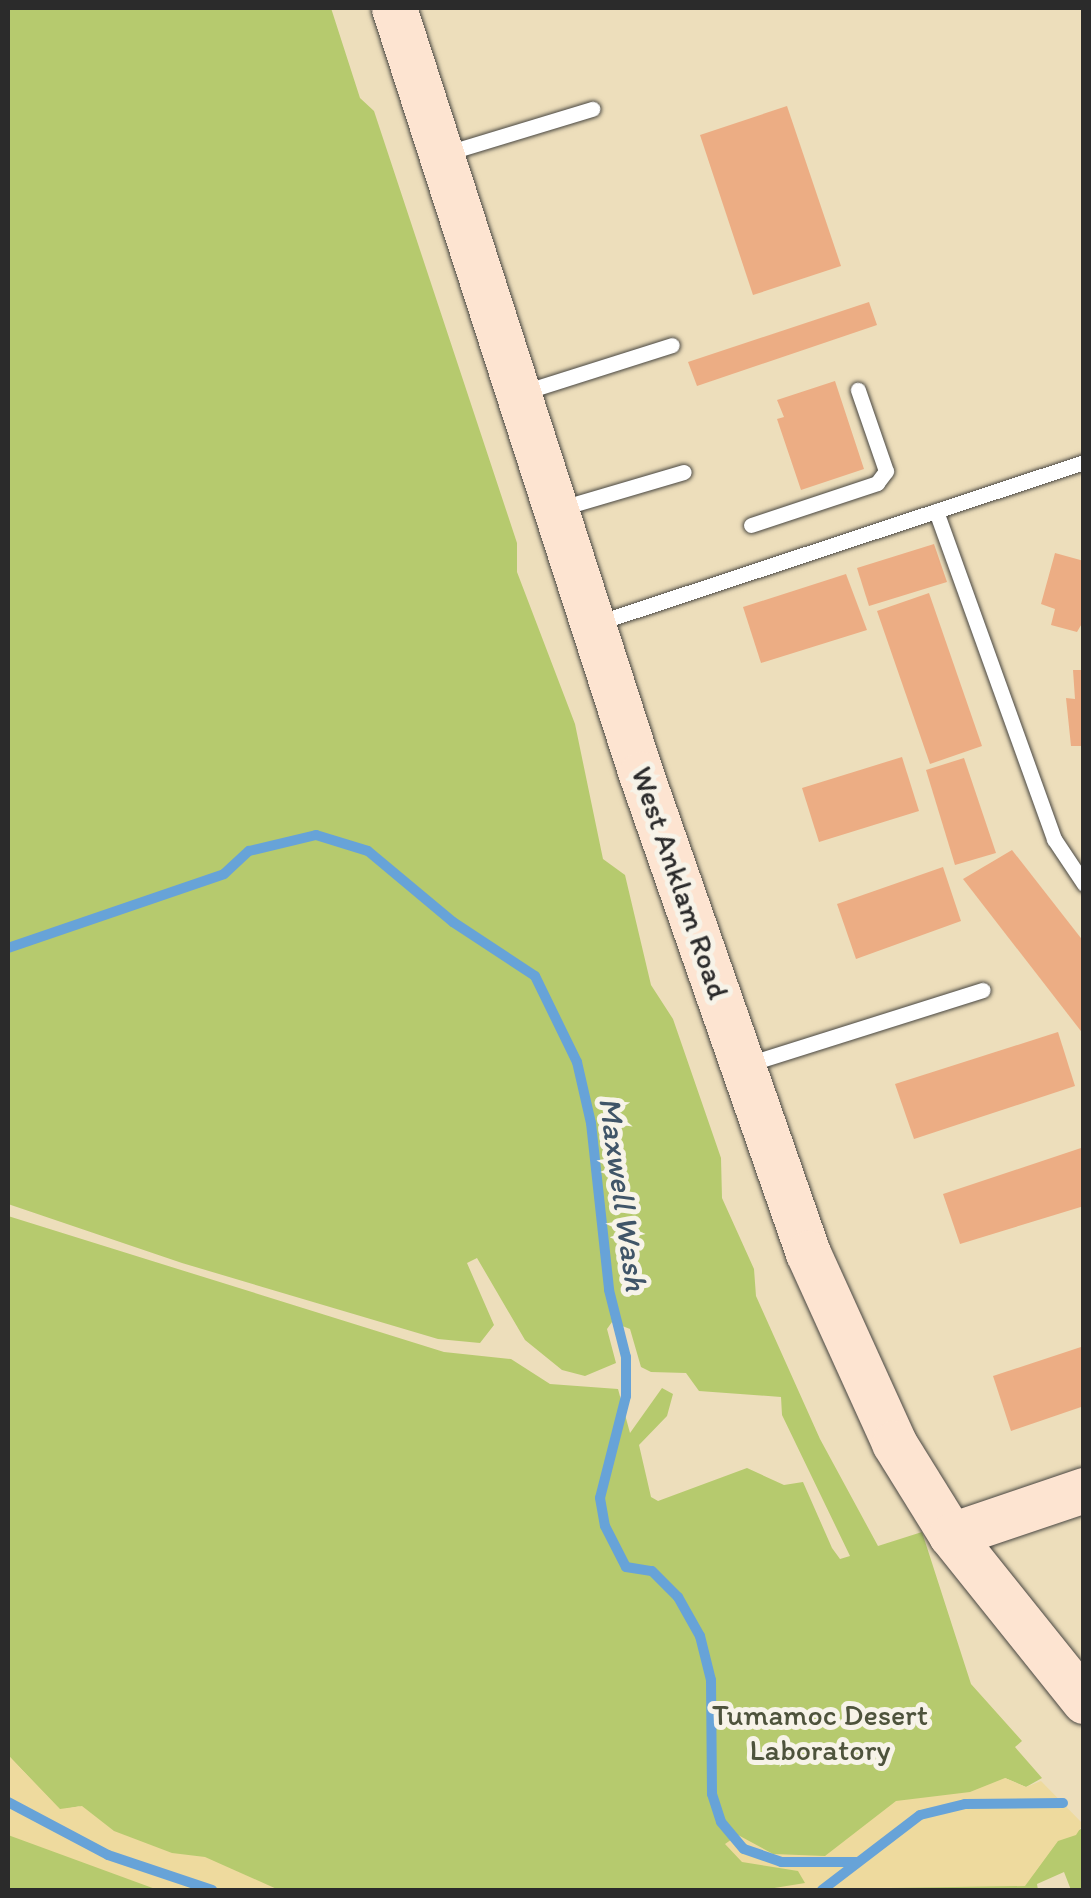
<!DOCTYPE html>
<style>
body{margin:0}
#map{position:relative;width:1091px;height:1898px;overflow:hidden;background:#eddebb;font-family:Itim,sans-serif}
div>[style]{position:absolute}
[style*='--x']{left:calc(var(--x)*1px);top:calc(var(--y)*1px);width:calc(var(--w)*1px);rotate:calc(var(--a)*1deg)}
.green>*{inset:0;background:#b6ca6e}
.sand>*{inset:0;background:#eeda9e}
.stream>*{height:10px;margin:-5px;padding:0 5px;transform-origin:5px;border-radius:5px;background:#67a3d8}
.building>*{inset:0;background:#ecad84}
.roads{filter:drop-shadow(0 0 2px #484641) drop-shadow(0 0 2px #484641)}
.lane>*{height:15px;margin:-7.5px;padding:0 7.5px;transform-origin:7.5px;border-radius:7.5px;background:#fff}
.secondary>*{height:45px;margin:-22.5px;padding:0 22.5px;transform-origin:22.5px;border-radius:22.5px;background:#fde4d1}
span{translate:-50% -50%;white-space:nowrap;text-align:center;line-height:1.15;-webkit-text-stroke:10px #f7f3e8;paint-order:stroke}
.street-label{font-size:30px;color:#2b2b2b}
.park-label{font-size:30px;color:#4e533c}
.water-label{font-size:32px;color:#405568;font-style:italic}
.frame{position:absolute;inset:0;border:10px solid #2b2b2b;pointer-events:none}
</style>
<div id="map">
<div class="green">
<div style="clip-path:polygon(8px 8px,331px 8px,360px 98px,374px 111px,517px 543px,517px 572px,575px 724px,603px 859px,625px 875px,651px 985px,673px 1019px,721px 1158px,722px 1198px,754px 1269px,756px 1296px,820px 1439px,878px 1546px,922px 1532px,971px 1684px,1022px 1741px,1015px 1747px,1042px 1778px,1026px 1787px,1005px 1778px,1034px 1873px,1058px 1840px,1083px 1828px,1083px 1890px,1071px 1890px,1064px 1872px,1037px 1884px,1038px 1890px,8px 1890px,8px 1835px,81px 1806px,60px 1810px,8px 1755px,8px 1216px,444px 1352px,511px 1359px,550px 1384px,618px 1389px,630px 1433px,662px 1388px,673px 1394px,667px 1416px,639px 1445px,651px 1497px,658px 1501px,747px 1468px,784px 1485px,803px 1482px,832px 1548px,840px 1559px,850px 1556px,782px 1415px,781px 1397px,699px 1391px,686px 1373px,651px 1372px,641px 1367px,630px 1329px,612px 1322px,607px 1329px,616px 1363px,585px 1376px,562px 1370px,525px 1340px,477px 1258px,467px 1263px,494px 1325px,480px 1343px,438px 1339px,182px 1263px,8px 1204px)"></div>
</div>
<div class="sand">
<div style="clip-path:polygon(8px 1755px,60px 1809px,82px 1806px,114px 1831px,172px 1853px,205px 1857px,279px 1890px,158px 1890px,8px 1835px)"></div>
<div style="clip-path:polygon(1005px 1778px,1026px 1787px,1041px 1781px,1083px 1824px,1076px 1835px,1058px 1841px,1025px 1886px,762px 1890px,805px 1883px,798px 1871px,742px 1862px,725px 1844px,738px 1835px,773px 1854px,825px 1856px,896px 1801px,970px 1792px)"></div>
</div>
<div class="stream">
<div style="--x:8;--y:948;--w:228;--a:-18.9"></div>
<div style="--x:224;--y:874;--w:34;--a:-43"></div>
<div style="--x:249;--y:851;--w:69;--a:-13.4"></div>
<div style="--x:316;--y:835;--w:54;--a:17.1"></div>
<div style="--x:368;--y:851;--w:111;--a:39.9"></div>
<div style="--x:453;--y:922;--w:98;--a:33.4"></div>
<div style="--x:535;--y:976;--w:96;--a:64"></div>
<div style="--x:577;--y:1062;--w:63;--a:77.1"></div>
<div style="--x:591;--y:1123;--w:168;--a:83.8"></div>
<div style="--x:609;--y:1290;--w:69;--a:75.8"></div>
<div style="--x:626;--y:1357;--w:39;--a:90"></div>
<div style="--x:626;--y:1396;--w:105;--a:104.3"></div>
<div style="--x:600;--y:1498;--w:28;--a:80"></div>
<div style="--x:605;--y:1526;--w:46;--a:62.9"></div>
<div style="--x:626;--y:1567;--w:26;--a:9"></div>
<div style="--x:652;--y:1571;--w:37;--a:45"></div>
<div style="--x:678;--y:1597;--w:45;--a:60.6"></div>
<div style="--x:700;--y:1636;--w:45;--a:76"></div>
<div style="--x:711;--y:1680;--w:114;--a:89.5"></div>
<div style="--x:712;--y:1794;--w:29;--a:72"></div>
<div style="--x:721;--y:1822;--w:35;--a:50"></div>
<div style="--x:744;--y:1849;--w:39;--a:19"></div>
<div style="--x:781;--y:1862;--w:75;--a:0"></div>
<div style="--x:8;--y:1802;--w:113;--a:27.9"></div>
<div style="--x:108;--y:1855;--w:110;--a:18.6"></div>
<div style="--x:822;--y:1890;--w:123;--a:-37.4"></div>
<div style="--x:920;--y:1815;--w:46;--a:-13.7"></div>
<div style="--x:965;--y:1804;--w:98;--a:-0.6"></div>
</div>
<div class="building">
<div style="clip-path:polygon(787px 106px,841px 266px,753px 295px,700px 135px)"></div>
<div style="clip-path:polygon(869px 302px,877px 325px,697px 386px,688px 362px)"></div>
<div style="clip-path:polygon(835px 381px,864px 469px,801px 490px,777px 419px,784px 417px,777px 400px)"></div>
<div style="clip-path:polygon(934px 544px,947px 582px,869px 606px,857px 568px)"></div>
<div style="clip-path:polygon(1055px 553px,1084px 561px,1084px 620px,1077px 632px,1051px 625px,1055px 609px,1041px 604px)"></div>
<div style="clip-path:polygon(846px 574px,867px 630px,761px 663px,743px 607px)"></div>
<div style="clip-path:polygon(929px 593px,982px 746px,930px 764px,877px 611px)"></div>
<div style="clip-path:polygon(1073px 670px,1084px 670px,1084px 746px,1071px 746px,1066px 698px,1075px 699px)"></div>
<div style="clip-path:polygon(902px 757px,919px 811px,819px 842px,802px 788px)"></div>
<div style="clip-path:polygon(964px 758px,996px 853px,955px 865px,926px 770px)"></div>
<div style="clip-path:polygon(1012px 850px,1084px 942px,1084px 1035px,963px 879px)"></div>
<div style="clip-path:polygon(943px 867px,961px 921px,856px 959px,837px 904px)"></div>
<div style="clip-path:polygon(1058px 1032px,1075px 1086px,914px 1139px,895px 1084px)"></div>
<div style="clip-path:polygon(1084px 1147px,1084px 1206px,960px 1244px,943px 1194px)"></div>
<div style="clip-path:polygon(1084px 1346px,1084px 1406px,1011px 1431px,993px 1376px)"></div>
</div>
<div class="roads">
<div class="lane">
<div style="--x:447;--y:153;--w:152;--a:-16.9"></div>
<div style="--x:524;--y:392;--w:155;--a:-17.6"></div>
<div style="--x:558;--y:509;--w:131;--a:-16.4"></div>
<div style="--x:936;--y:511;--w:349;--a:70.2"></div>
<div style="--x:1054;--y:839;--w:54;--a:56.3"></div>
<div style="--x:751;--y:525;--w:133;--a:-18.4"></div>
<div style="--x:877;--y:483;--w:15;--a:-53"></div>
<div style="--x:886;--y:471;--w:86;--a:-109.1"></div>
<div style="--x:597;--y:623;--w:513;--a:-18.29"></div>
<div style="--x:748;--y:1064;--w:246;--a:-17.5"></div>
</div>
<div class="secondary">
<div style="--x:394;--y:8;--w:805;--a:72.13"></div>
<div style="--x:641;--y:774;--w:507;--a:70.78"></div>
<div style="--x:808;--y:1253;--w:209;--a:65.6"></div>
<div style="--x:894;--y:1443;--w:108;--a:58.2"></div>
<div style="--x:951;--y:1535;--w:213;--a:51.3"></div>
<div style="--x:951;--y:1535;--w:140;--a:-18.7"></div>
</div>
</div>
<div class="street-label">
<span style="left:680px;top:883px;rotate:71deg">West Anklam Road</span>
</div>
<div class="park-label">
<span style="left:820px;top:1732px">Tumamoc Desert<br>Laboratory</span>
</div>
<div class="water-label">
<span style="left:623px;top:1194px;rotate:82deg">Maxwell Wash</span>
</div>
<div class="frame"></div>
</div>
